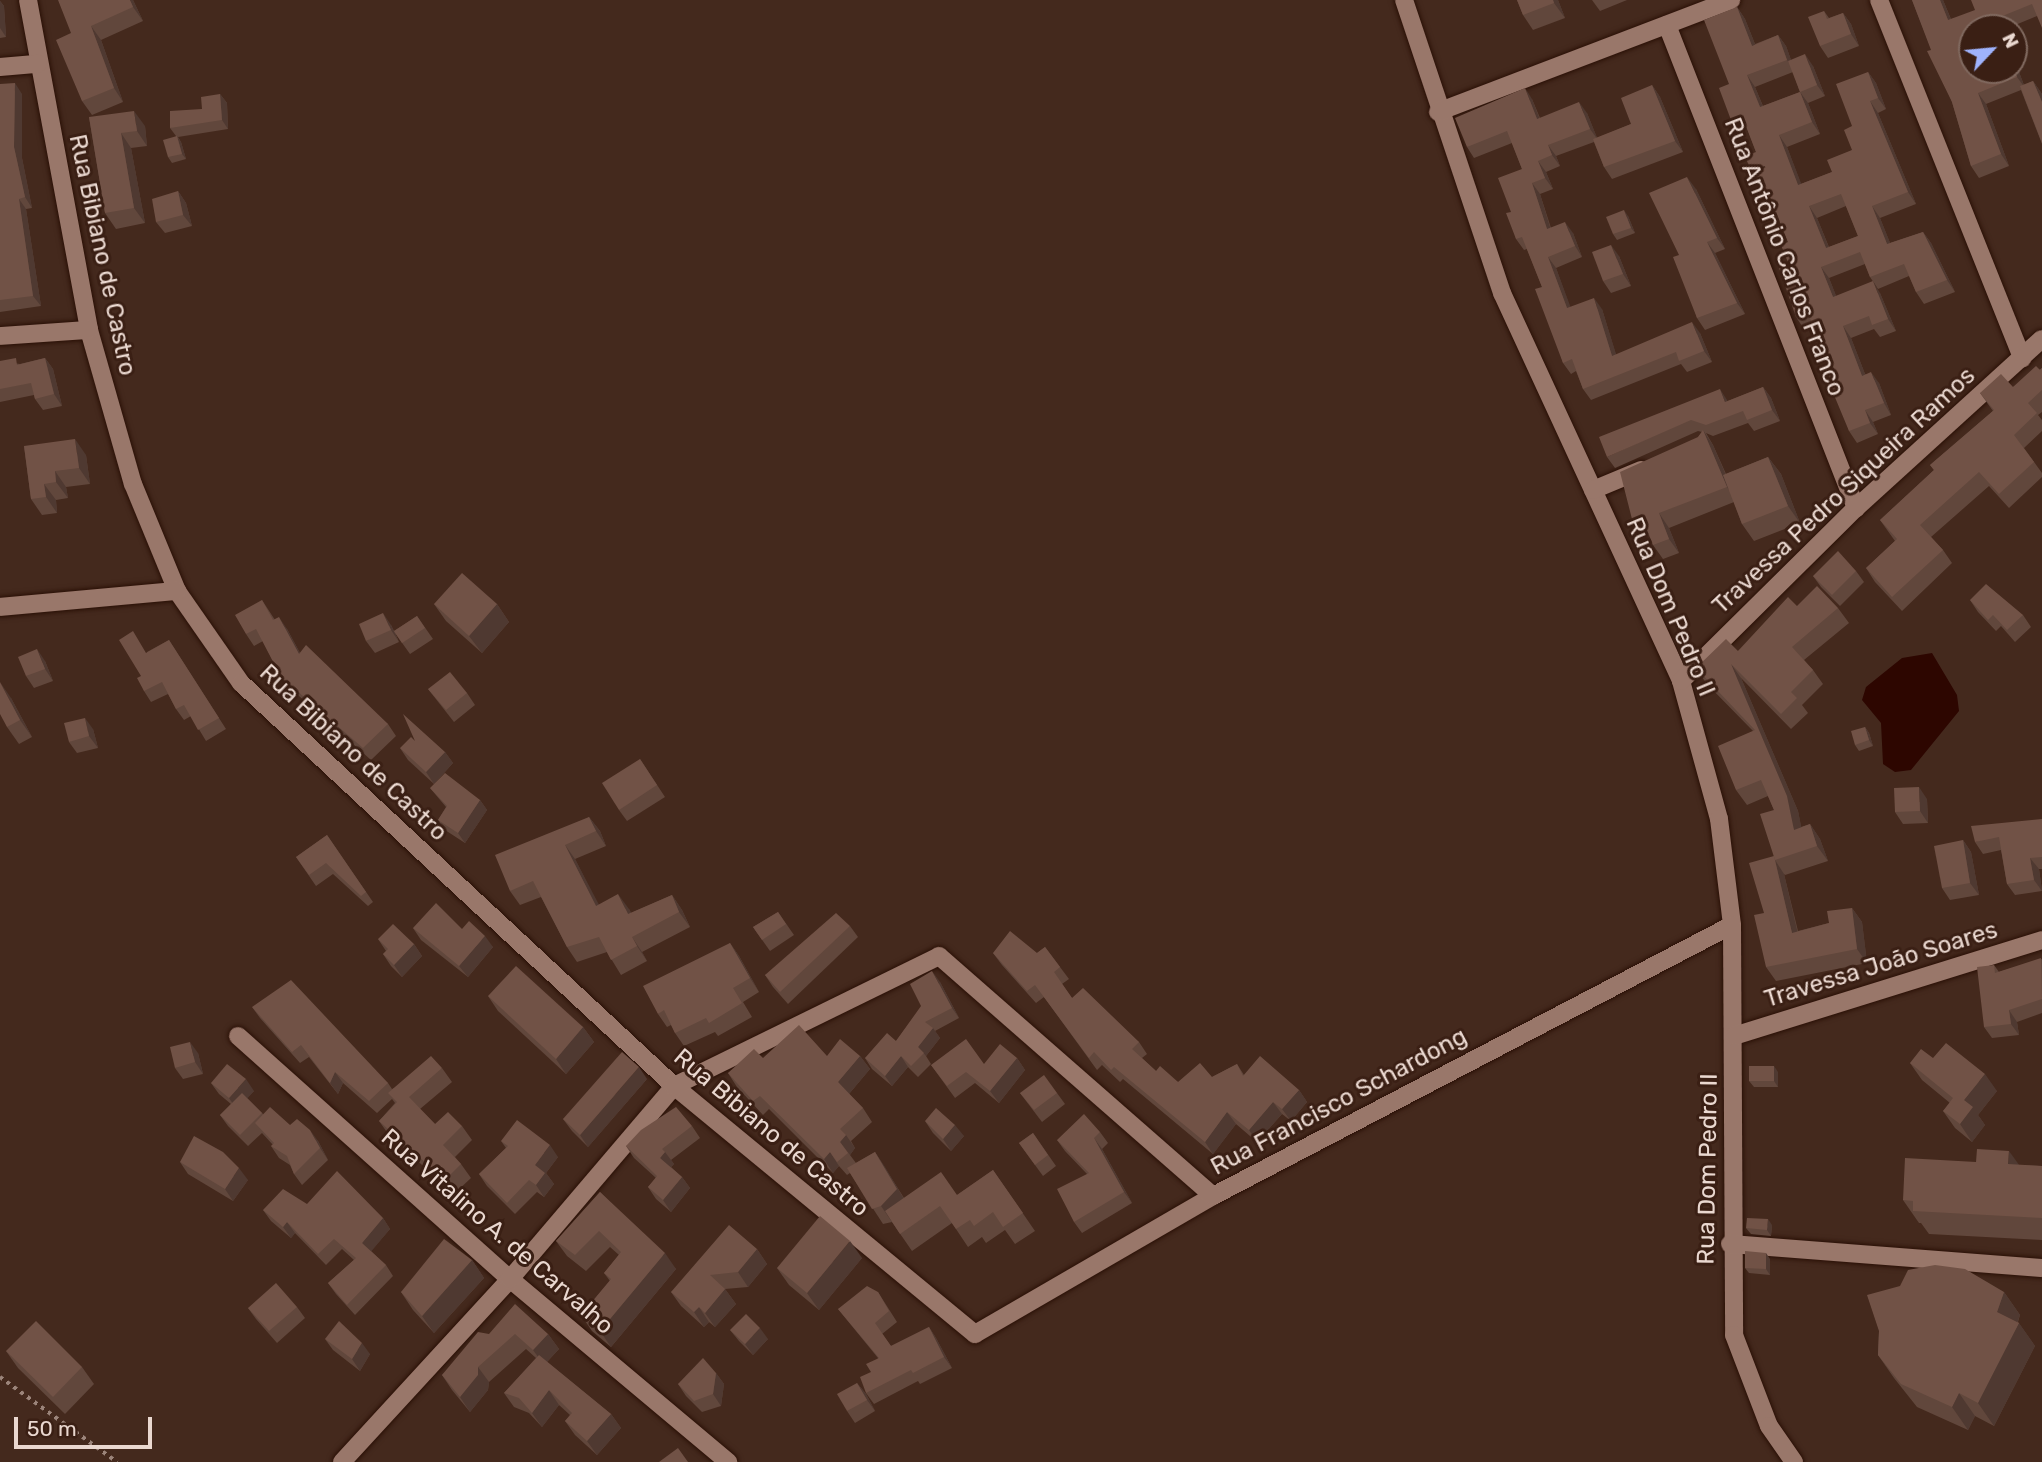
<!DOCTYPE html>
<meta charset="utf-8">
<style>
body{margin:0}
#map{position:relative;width:2042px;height:1462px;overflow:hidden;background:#44291d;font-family:Rubik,sans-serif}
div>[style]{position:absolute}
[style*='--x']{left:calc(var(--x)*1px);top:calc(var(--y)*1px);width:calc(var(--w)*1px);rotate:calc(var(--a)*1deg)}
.water>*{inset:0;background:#2d0600}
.path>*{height:3.5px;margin-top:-1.75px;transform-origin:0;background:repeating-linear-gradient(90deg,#9b847a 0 3.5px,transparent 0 8.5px)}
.roads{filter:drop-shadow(0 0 2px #2a1006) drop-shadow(0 0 2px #2a1006)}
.minor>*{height:18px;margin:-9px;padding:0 9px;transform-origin:9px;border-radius:9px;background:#99776a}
.wall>*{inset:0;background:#61473c}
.shaded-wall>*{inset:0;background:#4f3931}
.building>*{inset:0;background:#715246}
span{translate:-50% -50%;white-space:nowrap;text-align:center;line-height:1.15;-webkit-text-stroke:6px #3a1f14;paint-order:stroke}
.street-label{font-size:24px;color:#ead8d0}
.north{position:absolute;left:1958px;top:14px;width:70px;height:70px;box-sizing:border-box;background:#3a1f14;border:2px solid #80695f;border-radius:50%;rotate:64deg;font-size:19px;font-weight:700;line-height:28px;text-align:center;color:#ead8d0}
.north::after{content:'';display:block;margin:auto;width:24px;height:32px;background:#9fb3fd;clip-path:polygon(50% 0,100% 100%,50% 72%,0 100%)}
.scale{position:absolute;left:14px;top:1417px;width:138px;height:32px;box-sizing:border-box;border:4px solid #ead8d0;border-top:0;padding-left:9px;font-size:21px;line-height:24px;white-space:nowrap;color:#ead8d0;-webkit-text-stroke:5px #3a1f14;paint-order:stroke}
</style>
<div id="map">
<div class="water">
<div style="clip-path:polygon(1932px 653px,1957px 695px,1959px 711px,1911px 770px,1895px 772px,1883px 764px,1881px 723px,1862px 700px,1866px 687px,1902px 658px)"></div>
</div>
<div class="path">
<div style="--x:0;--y:1377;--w:145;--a:36"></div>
</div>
<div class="roads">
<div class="minor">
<div style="--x:28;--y:0;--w:336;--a:79.5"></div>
<div style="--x:89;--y:330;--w:160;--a:74.1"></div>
<div style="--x:133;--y:484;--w:116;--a:67.6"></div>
<div style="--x:177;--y:591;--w:112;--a:55.2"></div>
<div style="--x:241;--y:683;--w:592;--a:42.94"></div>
<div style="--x:674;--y:1086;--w:390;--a:39.5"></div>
<div style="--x:975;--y:1334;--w:275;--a:-30.1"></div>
<div style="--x:1213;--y:1196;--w:585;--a:-27.57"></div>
<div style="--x:1404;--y:0;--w:309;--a:71.5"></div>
<div style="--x:1502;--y:293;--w:427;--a:65.2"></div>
<div style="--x:1681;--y:681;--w:143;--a:74.6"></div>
<div style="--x:1719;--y:819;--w:107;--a:83"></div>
<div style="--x:1732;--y:925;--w:410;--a:89.7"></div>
<div style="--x:1734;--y:1335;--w:97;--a:69"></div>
<div style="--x:1769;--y:1426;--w:44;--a:55.2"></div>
<div style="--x:1879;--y:0;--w:386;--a:68.2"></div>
<div style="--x:1667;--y:25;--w:519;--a:68.63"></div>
<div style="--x:0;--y:67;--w:38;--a:-5"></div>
<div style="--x:1438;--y:112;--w:314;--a:-20.9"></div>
<div style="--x:0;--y:336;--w:89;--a:-3.9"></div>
<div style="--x:1593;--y:490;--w:52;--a:-22.6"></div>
<div style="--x:0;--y:607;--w:178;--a:-5.2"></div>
<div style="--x:1681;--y:681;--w:246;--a:-44.7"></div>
<div style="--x:1856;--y:508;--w:251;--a:-42.3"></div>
<div style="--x:238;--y:1036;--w:365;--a:41.8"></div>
<div style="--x:510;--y:1279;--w:285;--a:40"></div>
<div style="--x:1734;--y:1036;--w:323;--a:-17.3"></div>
<div style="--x:1730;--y:1244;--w:313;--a:4.4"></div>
<div style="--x:342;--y:1462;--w:248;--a:-47.4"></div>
<div style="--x:510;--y:1279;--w:253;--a:-49.6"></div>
<div style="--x:674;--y:1086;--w:295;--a:-26.1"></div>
<div style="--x:939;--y:956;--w:364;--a:41.2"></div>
</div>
</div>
<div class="wall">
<div style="clip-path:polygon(133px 0,143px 21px,101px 40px,123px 102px,92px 115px,82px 101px,71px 33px)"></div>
<div style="clip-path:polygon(1517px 0,1558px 0,1565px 18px,1533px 30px,1523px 15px)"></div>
<div style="clip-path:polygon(1592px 0,1627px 0,1600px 11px)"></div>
<div style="clip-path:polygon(1912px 0,1943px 0,1951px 19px,2042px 0,2037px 16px,2008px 28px,1972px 28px,2014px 70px,2014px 59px,2024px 85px,2033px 81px,2042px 94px,2042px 144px,2021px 90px,1986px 104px,2009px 166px,1979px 178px,1971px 166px,1952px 102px)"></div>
<div style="clip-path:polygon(0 1px,4px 6px,6px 37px,0 38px)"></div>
<div style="clip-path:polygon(evenodd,1737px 7px,1745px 19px,1755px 44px,1778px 35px,1786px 46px,1791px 60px,1813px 66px,1825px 96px,1808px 103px,1820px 134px,1787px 147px,1801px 184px,1832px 172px,1852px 150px,1852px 126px,1868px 72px,1876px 83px,1886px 109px,1878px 113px,1916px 204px,1880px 218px,1890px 243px,1923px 232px,1931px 243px,1955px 292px,1924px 304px,1916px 292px,1909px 276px,1878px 289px,1870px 277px,1865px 264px,1829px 278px,1836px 296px,1880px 293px,1896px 331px,1880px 337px,1874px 329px,1851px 338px,1865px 374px,1879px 383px,1891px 415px,1873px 422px,1878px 434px,1857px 443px,1849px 431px,1834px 369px,1826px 347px,1817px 336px,1813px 325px,1804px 329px,1796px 317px,1789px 265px,1788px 242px,1779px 220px,1770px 209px,1764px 192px,1755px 181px,1756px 152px,1747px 128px,1739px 131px,1731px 120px,1729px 84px,1737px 7px,1793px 72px,1800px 92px,1763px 106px,1755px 87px,1793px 72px,1737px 7px,1846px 206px,1858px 236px,1829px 247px,1817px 218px,1846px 206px)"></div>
<div style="clip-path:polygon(1824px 11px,1829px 18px,1843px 13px,1851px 24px,1859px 46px,1828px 58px,1820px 46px)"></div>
<div style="clip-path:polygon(0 84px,22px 94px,22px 158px,32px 208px,26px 209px,41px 306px,0 312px)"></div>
<div style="clip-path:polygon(1652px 85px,1660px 97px,1683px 152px,1612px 179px,1604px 167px,1594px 142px,1556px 156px,1560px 166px,1546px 172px,1553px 189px,1540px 194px,1551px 228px,1573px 233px,1582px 257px,1556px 268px,1570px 307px,1602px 309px,1616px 355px,1700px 333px,1712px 362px,1687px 372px,1681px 364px,1591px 400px,1583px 389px,1576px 371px,1571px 374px,1563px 363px,1542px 287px,1527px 249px,1524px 250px,1516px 239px,1511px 212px,1522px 169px,1512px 143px,1474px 158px,1467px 147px,1532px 99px,1540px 118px,1587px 113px,1597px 138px,1631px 124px)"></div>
<div style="clip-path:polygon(220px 94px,227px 103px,228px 129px,178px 137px,181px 142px,186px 159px,172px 163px,168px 157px,176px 136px,170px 128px,202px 109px)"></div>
<div style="clip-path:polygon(89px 117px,145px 126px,147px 146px,131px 148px,145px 223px,116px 229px,105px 213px)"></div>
<div style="clip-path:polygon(1696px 189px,1725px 249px,1715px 253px,1745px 314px,1705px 330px,1697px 318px,1679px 255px)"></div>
<div style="clip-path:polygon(178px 191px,186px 203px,192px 226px,165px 233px,156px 222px)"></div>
<div style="clip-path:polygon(1628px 216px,1635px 233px,1617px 240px,1613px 234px)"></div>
<div style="clip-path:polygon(1619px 256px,1631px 286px,1611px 293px,1603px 281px)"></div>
<div style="clip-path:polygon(45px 358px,53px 369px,62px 406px,43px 410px,35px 399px,34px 395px,0 402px,0 361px,20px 364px)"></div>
<div style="clip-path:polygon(2042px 368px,2042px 412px,2038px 415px,2042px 420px,2042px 431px,2024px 448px,2042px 473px,2042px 477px,2009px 508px,1989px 486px,1931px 537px,1943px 550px,1952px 563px,1902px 611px,1875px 582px,1866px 568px,1895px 541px,1880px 520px,1934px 470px,1930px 465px,1993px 411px,1980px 393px,2013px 387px)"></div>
<div style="clip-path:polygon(1763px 387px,1771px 398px,1780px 421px,1754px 431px,1748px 423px,1713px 436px,1706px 433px,1713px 445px,1726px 474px,1768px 457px,1781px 474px,1800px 523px,1754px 541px,1742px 524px,1734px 502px,1669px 528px,1679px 553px,1663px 559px,1653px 545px,1649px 535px,1643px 538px,1633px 523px,1702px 432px,1698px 431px,1615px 468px,1607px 457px,1728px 401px)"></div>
<div style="clip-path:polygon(24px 446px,86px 455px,90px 484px,66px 487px,68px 498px,56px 500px,57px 513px,42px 515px,31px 499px)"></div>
<div style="clip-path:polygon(1856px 571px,1864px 582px,1840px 606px,1821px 587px,1813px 576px)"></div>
<div style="clip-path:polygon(262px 600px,275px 620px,287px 629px,300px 653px,388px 724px,396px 736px,371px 760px,290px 688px,281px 677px,263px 641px,254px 646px,246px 634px)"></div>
<div style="clip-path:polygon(1970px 600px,2023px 615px,2031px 627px,2015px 642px,2001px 626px,1996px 631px,1978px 612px)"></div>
<div style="clip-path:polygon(434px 604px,497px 604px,509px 622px,482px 653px,446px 621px)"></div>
<div style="clip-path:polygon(1797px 606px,1838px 608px,1849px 623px,1804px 660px,1813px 670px,1823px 684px,1802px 705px,1808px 713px,1791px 729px,1741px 678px,1798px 811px,1801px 827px,1810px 824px,1820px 839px,1828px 861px,1785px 875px,1784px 874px,1798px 931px,1829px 923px,1852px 908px,1862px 922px,1867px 963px,1776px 981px,1766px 967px,1764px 913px,1774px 856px,1774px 810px,1768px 796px,1747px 805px,1736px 790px,1753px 731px,1706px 683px,1696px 668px,1738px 651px)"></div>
<div style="clip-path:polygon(417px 616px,433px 639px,410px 654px,395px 633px,399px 642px,375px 653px,366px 641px,391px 625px,394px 631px)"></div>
<div style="clip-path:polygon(169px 640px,226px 729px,206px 741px,191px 716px,184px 720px,176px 709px,168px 694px,151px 702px,144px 691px,141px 676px,147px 652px)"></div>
<div style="clip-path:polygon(45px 661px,53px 681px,34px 688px,26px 676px)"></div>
<div style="clip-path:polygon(428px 689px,467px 693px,475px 705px,454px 722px)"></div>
<div style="clip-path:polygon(11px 698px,32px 737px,19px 744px,7px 727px)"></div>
<div style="clip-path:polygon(1865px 727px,1869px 733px,1873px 746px,1859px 751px,1855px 745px)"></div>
<div style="clip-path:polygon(93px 729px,98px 748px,77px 753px,69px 742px)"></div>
<div style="clip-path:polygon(400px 748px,445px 752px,453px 763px,434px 784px,408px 760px)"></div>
<div style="clip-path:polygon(640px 759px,665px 797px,627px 821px,619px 810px)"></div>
<div style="clip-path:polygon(430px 788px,480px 800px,487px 810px,465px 843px,445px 830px,438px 820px,446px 807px)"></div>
<div style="clip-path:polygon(1927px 799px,1928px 823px,1903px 824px,1895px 812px)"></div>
<div style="clip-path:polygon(589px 817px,600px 831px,606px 846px,575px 859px,598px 905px,629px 909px,631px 913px,672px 895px,682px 910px,690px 927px,642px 952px,647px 961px,621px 975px,607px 952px,577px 962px,567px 947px,541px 897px,520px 905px,510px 891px)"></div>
<div style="clip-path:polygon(2042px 819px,2042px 869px,2039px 869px,2042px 891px,2015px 895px,2007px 884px,2001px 850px,1983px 854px,1975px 842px)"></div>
<div style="clip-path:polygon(327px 835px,373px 902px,368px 906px,333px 874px,316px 886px,296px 857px)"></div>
<div style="clip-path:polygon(1963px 840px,1971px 852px,1979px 895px,1950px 900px,1942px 888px)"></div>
<div style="clip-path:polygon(778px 912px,794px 935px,770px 951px,753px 927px)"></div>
<div style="clip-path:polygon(850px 926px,858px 937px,788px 1004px,773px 987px,765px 975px)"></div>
<div style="clip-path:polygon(413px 928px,462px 929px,493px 947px,468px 977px,421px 940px)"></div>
<div style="clip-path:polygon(378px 939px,414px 944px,422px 956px,402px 977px,391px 966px,383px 954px,386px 951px)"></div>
<div style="clip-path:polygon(730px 943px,739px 956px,759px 992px,743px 1002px,752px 1017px,718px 1036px,715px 1032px,684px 1046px,675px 1033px,671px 1025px,667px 1027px,658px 1014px)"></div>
<div style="clip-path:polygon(1045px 947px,1069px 979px,1062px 984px,1072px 998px,1139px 1042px,1147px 1054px,1142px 1058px,1156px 1071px,1178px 1082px,1212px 1077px,1237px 1064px,1244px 1075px,1299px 1090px,1307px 1102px,1291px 1121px,1282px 1114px,1257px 1142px,1236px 1124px,1213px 1154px,1123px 1079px,1120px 1082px,1102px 1065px,1097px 1070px,1044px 997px,1036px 1003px,1002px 965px,993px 953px,1037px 953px)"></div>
<div style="clip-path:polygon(2042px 959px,2042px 1013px,2017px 1022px,2019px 1035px,1992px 1038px,1984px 1027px,1994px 965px,1999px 972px)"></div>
<div style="clip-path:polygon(940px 982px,959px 1018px,935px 1031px,940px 1038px,926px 1056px,931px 1064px,918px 1077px,908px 1067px,892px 1086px,872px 1069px,865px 1058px,896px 1041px)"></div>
<div style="clip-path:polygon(488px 996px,583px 1027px,594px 1042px,566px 1074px,498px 1011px)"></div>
<div style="clip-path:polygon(252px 1007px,388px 1083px,392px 1089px,442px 1068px,452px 1082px,420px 1109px,435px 1124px,462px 1126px,472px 1140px,455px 1157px,461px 1164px,471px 1178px,454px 1194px,389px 1135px,379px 1121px,395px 1103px,392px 1099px,377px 1113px,343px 1083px,338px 1094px,309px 1057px,300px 1063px,260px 1018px)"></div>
<div style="clip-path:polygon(198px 1053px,203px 1074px,183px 1079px,175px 1068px)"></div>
<div style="clip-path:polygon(827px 1056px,860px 1056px,870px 1069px,849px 1094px,863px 1108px,872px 1122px,851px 1141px,855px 1148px,850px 1155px,856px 1163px,875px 1152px,904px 1198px,957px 1195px,993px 1170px,1035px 1231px,1015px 1244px,1005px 1230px,986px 1243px,982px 1237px,968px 1247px,952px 1223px,912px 1251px,892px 1222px,883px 1224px,850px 1173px,847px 1175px,839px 1166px,833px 1173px,769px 1109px,763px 1115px,737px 1087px,728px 1073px,763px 1058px)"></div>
<div style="clip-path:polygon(1017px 1058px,1025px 1070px,999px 1103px,975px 1083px,955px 1098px,931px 1065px,984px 1064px)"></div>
<div style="clip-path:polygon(1933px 1058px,1997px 1091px,1978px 1115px,1985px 1125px,1972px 1142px,1955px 1128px,1943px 1111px,1950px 1103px,1922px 1080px,1910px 1063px)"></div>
<div style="clip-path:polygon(1778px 1072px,1778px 1087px,1754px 1087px,1749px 1081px)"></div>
<div style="clip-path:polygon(647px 1079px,588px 1147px,572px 1131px,563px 1119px)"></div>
<div style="clip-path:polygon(211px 1083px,254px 1091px,247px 1098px,263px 1114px,290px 1125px,318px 1141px,328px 1160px,302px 1185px,294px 1174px,290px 1165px,279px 1158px,271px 1146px,273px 1145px,262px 1133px,248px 1146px,228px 1126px,220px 1115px,231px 1104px,219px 1094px)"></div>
<div style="clip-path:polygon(1020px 1093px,1057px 1093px,1065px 1104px,1042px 1122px)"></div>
<div style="clip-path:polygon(925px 1121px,964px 1136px,951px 1151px,933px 1133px)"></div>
<div style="clip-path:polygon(692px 1126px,700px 1138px,671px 1160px,674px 1164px,671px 1167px,682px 1177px,690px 1188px,671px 1212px,656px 1199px,648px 1187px,656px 1178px,634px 1158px,626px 1146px)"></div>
<div style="clip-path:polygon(1100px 1132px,1108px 1143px,1102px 1149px,1132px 1203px,1082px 1233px,1074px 1222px,1087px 1174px,1065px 1151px,1057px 1140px)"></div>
<div style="clip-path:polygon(1033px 1133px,1056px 1166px,1043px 1176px,1019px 1143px)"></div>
<div style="clip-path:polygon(501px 1141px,558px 1157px,546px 1173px,554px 1184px,544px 1197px,537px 1192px,515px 1214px,487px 1186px,479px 1174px,506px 1148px)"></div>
<div style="clip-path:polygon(180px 1162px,248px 1180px,233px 1201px,188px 1174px)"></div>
<div style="clip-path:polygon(2019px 1165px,2042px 1166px,2042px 1240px,1929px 1234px,1921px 1223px,1919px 1223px,1903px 1200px)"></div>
<div style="clip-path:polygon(600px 1192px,676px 1269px,611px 1347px,592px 1331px,581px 1315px,610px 1281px,604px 1273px,619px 1255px,610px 1247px,586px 1271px,567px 1256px,556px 1241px)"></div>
<div style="clip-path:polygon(307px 1204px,383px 1218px,390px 1229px,371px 1251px,386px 1265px,393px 1276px,355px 1315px,336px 1294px,328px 1283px,354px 1260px,342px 1249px,326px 1265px,295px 1233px,291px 1238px,271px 1221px,263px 1210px)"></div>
<div style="clip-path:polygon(1772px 1225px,1771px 1236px,1751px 1234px,1746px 1228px)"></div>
<div style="clip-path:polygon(757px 1249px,767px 1264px,748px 1287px,725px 1289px,736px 1304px,715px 1327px,709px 1322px,704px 1327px,681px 1306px,671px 1292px)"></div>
<div style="clip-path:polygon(862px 1258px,819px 1310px,789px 1285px,777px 1268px)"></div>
<div style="clip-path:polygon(1770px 1259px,1770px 1275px,1749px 1273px,1745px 1268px)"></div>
<div style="clip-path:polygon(472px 1260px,484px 1278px,434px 1333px,413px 1310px,401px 1292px)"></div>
<div style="clip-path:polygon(878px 1292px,897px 1322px,882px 1334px,891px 1346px,929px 1327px,936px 1338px,952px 1368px,920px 1384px,918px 1381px,874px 1404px,866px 1393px,878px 1358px,838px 1309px)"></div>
<div style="clip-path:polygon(2004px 1292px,2020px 1315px,2018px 1322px,2035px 1346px,1994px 1426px,1975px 1416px,1968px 1430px,1917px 1407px,1894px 1378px,1878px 1355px,1879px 1331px)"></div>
<div style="clip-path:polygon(297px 1307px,305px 1318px,277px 1343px,256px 1319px,248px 1308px)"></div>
<div style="clip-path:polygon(730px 1330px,768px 1339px,753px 1355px,739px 1341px)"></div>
<div style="clip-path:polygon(489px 1334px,548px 1334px,559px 1349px,547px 1362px,611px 1414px,621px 1428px,597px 1455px,575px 1435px,565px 1421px,570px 1415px,559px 1405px,542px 1427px,529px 1413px,514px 1407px,504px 1393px,536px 1358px,526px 1349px,489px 1382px,488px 1390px,470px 1412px,452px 1390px,442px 1375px)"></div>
<div style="clip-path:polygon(325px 1339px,370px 1354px,360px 1371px,333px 1350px)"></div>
<div style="clip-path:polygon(6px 1351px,82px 1367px,94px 1384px,65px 1414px,18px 1368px)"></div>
<div style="clip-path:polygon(716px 1373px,724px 1384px,721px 1406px,702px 1412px,686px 1396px,678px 1384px)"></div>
<div style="clip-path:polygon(857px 1383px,866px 1394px,875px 1411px,855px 1423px,847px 1411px)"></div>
</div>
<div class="shaded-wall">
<div style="clip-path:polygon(130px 0,133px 0,143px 21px,133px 7px)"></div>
<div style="clip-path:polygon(1553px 0,1558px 0,1565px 18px,1554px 3px)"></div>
<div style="clip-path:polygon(1940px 0,1943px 0,1956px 32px,1948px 20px)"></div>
<div style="clip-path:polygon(0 1px,4px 6px,6px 37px,0 28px)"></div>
<div style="clip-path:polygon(1737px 7px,1745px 19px,1760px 57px,1752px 46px)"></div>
<div style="clip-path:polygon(1843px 13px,1851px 24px,1859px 46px,1851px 34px)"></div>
<div style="clip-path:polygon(91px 26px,101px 40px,123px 102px,114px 88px)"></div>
<div style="clip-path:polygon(1778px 35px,1786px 46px,1795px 71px,1787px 60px)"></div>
<div style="clip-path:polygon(1805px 54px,1813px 66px,1825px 96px,1817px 85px)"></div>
<div style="clip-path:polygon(2014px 59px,2025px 88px,2017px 77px,2014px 69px)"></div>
<div style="clip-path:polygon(1868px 72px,1876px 83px,1886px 109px,1878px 98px)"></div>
<div style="clip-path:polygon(1747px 75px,1755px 87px,1768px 119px,1760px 107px)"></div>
<div style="clip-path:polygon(2033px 81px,2042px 94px,2042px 102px)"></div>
<div style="clip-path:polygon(15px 83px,22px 94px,22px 158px,32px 208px,25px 197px,14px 147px)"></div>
<div style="clip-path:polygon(1652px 85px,1660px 97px,1683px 152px,1675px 141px)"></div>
<div style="clip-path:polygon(1525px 88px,1532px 99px,1544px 130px,1537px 119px)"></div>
<div style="clip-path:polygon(1800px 92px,1808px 103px,1820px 134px,1812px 122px)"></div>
<div style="clip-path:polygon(1978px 93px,1986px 104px,2009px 166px,2001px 154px)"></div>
<div style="clip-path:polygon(220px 94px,227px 103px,228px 129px,222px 120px)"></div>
<div style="clip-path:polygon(1870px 101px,1878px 113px,1916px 204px,1908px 192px)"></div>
<div style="clip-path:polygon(1579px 102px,1587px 113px,1598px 140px,1590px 129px)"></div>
<div style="clip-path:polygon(134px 111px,145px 126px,147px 146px,137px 131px)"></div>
<div style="clip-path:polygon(121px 133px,131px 148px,145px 223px,134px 208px)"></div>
<div style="clip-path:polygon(1779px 135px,1787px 147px,1806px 196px,1798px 185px)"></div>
<div style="clip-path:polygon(177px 136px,181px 142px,186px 159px,182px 154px)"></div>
<div style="clip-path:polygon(1548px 145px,1556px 156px,1560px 166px,1552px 155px)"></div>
<div style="clip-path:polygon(1538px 161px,1546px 172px,1553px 189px,1545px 178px)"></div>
<div style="clip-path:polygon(1687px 177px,1696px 189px,1725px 249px,1717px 238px)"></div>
<div style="clip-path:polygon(1532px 183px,1540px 194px,1554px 240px,1547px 229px)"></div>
<div style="clip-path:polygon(178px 191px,186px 203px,192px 226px,183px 215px)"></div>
<div style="clip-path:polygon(19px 199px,26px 209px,41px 306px,33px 296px)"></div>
<div style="clip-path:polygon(1809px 206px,1817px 218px,1834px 260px,1826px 248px)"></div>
<div style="clip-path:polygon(1872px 206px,1880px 218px,1895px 255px,1887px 244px)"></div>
<div style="clip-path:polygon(1624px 210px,1628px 216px,1635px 233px,1631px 228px)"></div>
<div style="clip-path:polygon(1565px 222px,1573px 233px,1582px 257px,1575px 246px)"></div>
<div style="clip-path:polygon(1923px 232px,1931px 243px,1955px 292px,1947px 280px)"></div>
<div style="clip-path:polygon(1707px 242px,1715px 253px,1745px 314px,1737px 303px)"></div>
<div style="clip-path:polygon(1611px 245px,1619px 256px,1631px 286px,1623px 274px)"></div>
<div style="clip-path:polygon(1548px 257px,1556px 268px,1575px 319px,1567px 308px)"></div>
<div style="clip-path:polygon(1821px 267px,1829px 278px,1841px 308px,1833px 297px)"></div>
<div style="clip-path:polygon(1873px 281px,1880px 293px,1896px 331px,1888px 319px)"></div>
<div style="clip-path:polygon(1594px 298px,1602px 309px,1620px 367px,1612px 356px)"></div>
<div style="clip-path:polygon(1692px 322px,1700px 333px,1712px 362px,1704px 351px)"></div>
<div style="clip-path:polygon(1843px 326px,1851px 338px,1870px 387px,1862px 376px)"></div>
<div style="clip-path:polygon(45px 358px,53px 369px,62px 406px,54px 394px)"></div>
<div style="clip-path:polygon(1871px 372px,1879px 383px,1891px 415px,1884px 403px)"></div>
<div style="clip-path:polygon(1763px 387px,1771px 398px,1780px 421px,1772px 410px)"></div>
<div style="clip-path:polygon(1720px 389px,1727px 400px,1733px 413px,1725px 402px)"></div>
<div style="clip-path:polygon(1865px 410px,1873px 422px,1878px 434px,1870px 423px)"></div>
<div style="clip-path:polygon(1703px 430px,1713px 445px,1737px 501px,1727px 487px)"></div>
<div style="clip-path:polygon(75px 439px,86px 455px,90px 484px,79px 468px)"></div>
<div style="clip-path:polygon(1768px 457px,1781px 474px,1800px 523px,1788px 506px)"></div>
<div style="clip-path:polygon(55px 471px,66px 487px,68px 498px,56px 482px)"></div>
<div style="clip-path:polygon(44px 484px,56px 500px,57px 513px,46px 497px)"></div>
<div style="clip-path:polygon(1659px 513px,1669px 528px,1679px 553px,1669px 539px)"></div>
<div style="clip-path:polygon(497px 604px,509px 622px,482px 653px,469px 636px)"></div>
<div style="clip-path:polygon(383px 613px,391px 625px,399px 642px,391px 630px)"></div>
<div style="clip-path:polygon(279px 617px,287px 629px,307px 666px,299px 654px)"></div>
<div style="clip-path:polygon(37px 649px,45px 661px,53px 681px,45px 669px)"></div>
<div style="clip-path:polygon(1731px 664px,1741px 678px,1798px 811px,1805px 844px,1794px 830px)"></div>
<div style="clip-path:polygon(0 682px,11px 698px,32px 737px,20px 720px)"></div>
<div style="clip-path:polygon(85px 718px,93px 729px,98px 748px,89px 736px)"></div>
<div style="clip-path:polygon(1865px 727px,1869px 733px,1873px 746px,1869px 740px)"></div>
<div style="clip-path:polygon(445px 752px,453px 763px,434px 784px,426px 772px)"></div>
<div style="clip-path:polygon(1919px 787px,1927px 799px,1928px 823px,1920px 811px)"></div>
<div style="clip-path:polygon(480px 800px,487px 810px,465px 843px,458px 833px)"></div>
<div style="clip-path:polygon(589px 817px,600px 831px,606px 846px,596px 831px)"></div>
<div style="clip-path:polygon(1810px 824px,1820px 839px,1828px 861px,1817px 846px)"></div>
<div style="clip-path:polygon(1963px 840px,1971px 852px,1979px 895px,1970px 883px)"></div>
<div style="clip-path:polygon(565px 845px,575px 859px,607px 920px,596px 906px)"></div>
<div style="clip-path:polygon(2030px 858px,2039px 869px,2042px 891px,2034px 880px)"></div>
<div style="clip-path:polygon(1775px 860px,1784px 874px,1801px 947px,1792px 933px)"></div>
<div style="clip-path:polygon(618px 894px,629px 909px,639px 928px,628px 914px)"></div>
<div style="clip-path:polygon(672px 895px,682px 910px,690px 927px,679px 912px)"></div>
<div style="clip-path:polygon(1852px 908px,1862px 922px,1867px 963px,1857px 949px)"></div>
<div style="clip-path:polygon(485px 936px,493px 947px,468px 977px,459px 966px)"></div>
<div style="clip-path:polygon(632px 937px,642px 952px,647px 961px,637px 946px)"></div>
<div style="clip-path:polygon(730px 943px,739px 956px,759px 992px,750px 978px)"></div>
<div style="clip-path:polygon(414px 944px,422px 956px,402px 977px,394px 965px)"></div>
<div style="clip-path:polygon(932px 971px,940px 982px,959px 1018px,952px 1008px)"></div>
<div style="clip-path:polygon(2009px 1010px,2017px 1022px,2019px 1035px,2011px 1024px)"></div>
<div style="clip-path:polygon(583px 1027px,594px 1042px,566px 1074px,556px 1059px)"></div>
<div style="clip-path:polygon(933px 1028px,940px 1038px,926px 1056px,918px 1047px)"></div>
<div style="clip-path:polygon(190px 1042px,198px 1053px,203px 1074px,195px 1062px)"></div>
<div style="clip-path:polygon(860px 1056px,870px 1069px,848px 1095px,838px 1082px)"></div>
<div style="clip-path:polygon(901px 1056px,908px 1067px,892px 1086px,885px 1076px)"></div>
<div style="clip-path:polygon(1017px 1058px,1025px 1070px,999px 1103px,990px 1091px)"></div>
<div style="clip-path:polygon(1774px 1066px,1778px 1072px,1778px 1087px,1774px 1081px)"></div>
<div style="clip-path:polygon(639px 1067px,647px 1079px,588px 1147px,580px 1135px)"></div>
<div style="clip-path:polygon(335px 1072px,343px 1083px,338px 1094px,330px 1083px)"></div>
<div style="clip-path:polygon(1985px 1074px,1997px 1091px,1978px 1115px,1985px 1125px,1972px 1142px,1960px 1124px,1964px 1100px)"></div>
<div style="clip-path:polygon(246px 1079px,254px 1091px,237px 1110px,229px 1098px)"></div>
<div style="clip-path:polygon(1299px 1090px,1307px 1102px,1291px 1121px,1282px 1109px)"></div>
<div style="clip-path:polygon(1273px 1102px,1282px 1114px,1257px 1142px,1249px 1130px)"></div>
<div style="clip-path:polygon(1227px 1112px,1236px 1124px,1213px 1154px,1205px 1142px)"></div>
<div style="clip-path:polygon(955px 1125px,964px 1136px,951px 1151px,943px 1139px)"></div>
<div style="clip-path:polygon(310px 1130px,318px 1141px,328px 1160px,320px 1148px)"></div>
<div style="clip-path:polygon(846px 1135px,855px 1148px,850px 1155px,840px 1142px)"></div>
<div style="clip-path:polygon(1094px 1138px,1102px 1149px,1132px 1203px,1124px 1192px)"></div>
<div style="clip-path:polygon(550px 1145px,558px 1157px,546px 1173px,554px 1184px,544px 1197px,536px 1185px,535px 1165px)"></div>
<div style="clip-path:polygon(2009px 1151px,2025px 1173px,2008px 1164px)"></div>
<div style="clip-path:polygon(665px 1152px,674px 1164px,668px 1170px,660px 1158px)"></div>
<div style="clip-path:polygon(830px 1152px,839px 1166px,833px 1173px,824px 1159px)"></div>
<div style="clip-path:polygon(875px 1152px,885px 1167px,907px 1204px,892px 1222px,881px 1206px)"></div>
<div style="clip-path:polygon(239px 1168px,248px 1180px,233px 1201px,225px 1189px)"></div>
<div style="clip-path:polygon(682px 1177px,690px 1188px,671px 1212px,663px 1200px)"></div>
<div style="clip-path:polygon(383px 1218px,390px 1229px,369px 1254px,362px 1243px)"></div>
<div style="clip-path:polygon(1768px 1219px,1772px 1225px,1771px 1236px,1767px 1230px)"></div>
<div style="clip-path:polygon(287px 1222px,295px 1233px,291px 1238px,283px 1227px)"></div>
<div style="clip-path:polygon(850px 1241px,862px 1258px,819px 1310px,807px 1293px)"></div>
<div style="clip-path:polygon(757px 1249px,767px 1264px,748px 1287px,738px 1272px)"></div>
<div style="clip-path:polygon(665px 1253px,676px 1269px,611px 1347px,600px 1331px)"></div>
<div style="clip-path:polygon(1766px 1253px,1770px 1259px,1770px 1275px,1766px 1269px)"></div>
<div style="clip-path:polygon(472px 1260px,484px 1278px,434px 1333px,422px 1316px)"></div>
<div style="clip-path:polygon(725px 1289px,736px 1304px,715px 1327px,705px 1313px)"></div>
<div style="clip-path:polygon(2004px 1292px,2020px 1315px,2013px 1334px,2019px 1323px,2035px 1346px,1994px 1426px,1978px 1403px,1997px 1312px)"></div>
<div style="clip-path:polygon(699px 1307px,709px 1322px,704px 1327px,694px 1312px)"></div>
<div style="clip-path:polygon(929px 1327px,936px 1338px,952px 1368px,944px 1357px)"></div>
<div style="clip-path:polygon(760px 1328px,768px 1339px,753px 1355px,745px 1344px)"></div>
<div style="clip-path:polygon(548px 1334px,559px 1349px,544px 1365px,533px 1350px)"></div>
<div style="clip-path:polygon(362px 1343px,370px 1354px,360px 1371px,352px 1359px)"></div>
<div style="clip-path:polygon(478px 1367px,489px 1382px,488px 1390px,470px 1412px,460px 1397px)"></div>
<div style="clip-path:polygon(716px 1373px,724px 1384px,721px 1406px,713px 1394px)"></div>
<div style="clip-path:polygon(857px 1383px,866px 1394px,875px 1411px,867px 1400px)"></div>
<div style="clip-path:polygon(549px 1390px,559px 1405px,542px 1427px,532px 1413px)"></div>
<div style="clip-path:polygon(1959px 1393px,1975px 1416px,1968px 1430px,1952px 1407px)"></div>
<div style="clip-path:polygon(611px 1414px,621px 1428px,597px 1455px,587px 1441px)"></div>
</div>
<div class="building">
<div style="clip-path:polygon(58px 0,130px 0,133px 7px,91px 26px,114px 88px,82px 101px,56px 40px,71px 33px)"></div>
<div style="clip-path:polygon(1517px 0,1553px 0,1554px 3px,1523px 15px)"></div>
<div style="clip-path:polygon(1912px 0,1940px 0,1948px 20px,1975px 10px,1971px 0,2042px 0,2042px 28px,2032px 4px,1995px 19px,1999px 28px,1972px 28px,1972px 70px,2014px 69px,2017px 77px,1978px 93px,2001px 154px,1971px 166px,1952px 102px,1927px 51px,1931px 50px)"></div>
<div style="clip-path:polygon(evenodd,1737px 7px,1752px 46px,1778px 35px,1787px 60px,1747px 75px,1760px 107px,1800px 92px,1812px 122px,1779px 135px,1798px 185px,1832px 172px,1827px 160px,1852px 150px,1844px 130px,1852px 126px,1836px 84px,1868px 72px,1878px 98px,1870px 101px,1908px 192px,1872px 206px,1887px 244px,1923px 232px,1947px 280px,1916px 292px,1904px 264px,1870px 277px,1860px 252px,1821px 267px,1833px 297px,1873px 281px,1888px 319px,1872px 325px,1869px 316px,1843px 326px,1862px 376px,1871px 372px,1884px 403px,1865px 410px,1870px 423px,1849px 431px,1834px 395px,1828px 371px,1834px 369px,1821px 335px,1817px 336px,1808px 313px,1796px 317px,1779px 268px,1789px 265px,1781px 245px,1788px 242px,1774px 207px,1770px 209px,1759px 179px,1755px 181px,1745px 156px,1756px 152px,1742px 116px,1731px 120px,1719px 88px,1729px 84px,1704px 20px,1737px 7px,1841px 194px,1858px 236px,1826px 248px,1809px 206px,1841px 194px)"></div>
<div style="clip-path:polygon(1824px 11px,1827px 19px,1843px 13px,1851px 34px,1820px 46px,1808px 17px)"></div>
<div style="clip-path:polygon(1805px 54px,1817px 85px,1800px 92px,1788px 61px)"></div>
<div style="clip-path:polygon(2033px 81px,2042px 102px,2042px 143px,2020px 86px)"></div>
<div style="clip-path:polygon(15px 83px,14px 147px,25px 197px,19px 199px,33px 296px,0 300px,0 84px)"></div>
<div style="clip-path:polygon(1652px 85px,1675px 141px,1604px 167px,1593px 139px,1631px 124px,1621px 98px)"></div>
<div style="clip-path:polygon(1525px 88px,1537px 119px,1579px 102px,1590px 129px,1548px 145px,1552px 155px,1538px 161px,1545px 178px,1532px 183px,1547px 229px,1565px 222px,1575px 246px,1548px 257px,1567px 308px,1594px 298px,1612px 356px,1692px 322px,1704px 351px,1679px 361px,1676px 352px,1583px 389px,1572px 359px,1563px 363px,1535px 289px,1542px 287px,1522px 237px,1516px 239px,1506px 213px,1511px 212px,1498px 178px,1522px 169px,1507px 131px,1467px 147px,1455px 118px)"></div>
<div style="clip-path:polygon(220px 94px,222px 120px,170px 128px,170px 111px,202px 109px,201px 97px)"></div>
<div style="clip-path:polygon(134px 111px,137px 131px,121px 133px,134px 208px,105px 213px,89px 117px)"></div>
<div style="clip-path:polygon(177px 136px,182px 154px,168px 157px,163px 140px)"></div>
<div style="clip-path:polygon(1687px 177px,1717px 238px,1707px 242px,1737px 303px,1697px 318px,1673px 257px,1679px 255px,1649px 193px)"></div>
<div style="clip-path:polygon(178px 191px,183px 215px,156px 222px,152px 199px)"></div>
<div style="clip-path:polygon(1624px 210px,1631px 228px,1613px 234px,1606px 217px)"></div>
<div style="clip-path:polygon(1611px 245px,1623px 274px,1603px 281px,1592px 252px)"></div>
<div style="clip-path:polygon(16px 358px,17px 365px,45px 358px,54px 394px,35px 399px,31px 383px,0 389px,0 361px)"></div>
<div style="clip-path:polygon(2036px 366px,2040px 370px,2042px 368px,2042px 390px,2028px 403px,2037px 413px,2014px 435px,2034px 462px,1999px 494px,1979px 472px,1920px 525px,1943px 550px,1892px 597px,1866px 568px,1897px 539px,1880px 520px,1934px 470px,1930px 465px,1994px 410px,1980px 393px,2001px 374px,2013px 387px)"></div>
<div style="clip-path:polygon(1763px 387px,1772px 410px,1747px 420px,1743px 411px,1706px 425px,1691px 420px,1607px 457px,1599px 437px,1720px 389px,1725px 402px)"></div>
<div style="clip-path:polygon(1703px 430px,1727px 487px,1659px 513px,1669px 539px,1653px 545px,1643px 519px,1633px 523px,1620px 472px,1698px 437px)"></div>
<div style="clip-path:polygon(75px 439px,79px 468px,55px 471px,56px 482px,44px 484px,46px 497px,31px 499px,24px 446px)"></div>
<div style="clip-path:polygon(1768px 457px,1788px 506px,1742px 524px,1723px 475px)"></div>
<div style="clip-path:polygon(1838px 551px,1856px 571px,1832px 595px,1813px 576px)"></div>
<div style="clip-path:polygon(462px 573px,497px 604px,469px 636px,434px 604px)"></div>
<div style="clip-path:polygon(1986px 584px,2023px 615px,2007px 630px,1993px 615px,1988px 620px,1970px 600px)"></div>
<div style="clip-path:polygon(1817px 586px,1838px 608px,1792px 647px,1813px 670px,1791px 692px,1797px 698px,1781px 714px,1731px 664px,1787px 796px,1794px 830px,1810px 824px,1817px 846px,1775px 860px,1760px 814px,1774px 810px,1761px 780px,1736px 790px,1718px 746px,1755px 730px,1696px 668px,1726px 639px,1738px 651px,1788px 597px,1797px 606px)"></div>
<div style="clip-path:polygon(262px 600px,273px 620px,279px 617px,299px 654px,306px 645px,388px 724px,363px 748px,281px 677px,256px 629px,246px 634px,235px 615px)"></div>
<div style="clip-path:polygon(383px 613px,391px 630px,366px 641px,359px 624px)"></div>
<div style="clip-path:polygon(417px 616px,425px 628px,402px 643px,394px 631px)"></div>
<div style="clip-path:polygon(133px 631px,146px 653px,169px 640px,219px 718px,198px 730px,184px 705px,176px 709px,162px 682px,144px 691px,137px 678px,141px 676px,119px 640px)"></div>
<div style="clip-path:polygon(37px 649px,45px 669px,26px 676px,18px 657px)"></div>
<div style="clip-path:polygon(450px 672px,467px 693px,446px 710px,428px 689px)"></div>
<div style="clip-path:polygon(0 682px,20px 720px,7px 727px,0 714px)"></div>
<div style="clip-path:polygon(403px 714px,445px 752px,426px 772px,400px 748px,411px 737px,415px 741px)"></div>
<div style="clip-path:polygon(85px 718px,89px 736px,69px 742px,64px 723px)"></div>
<div style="clip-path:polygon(1865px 727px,1869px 740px,1855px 745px,1851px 731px)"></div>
<div style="clip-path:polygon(640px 759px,657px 785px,619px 810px,602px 783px)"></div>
<div style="clip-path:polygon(445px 773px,480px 800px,458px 833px,438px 820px,447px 806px,430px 788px)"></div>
<div style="clip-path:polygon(1919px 787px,1920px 811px,1895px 812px,1894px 788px)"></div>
<div style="clip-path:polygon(589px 817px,596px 831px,565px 845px,596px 906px,618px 894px,628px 914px,672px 895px,679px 912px,632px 937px,637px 946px,611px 960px,599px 937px,567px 947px,533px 881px,510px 891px,495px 855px)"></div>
<div style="clip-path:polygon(2042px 819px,2042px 857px,2030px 858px,2034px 880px,2007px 884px,1999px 837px,1975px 842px,1971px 826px)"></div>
<div style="clip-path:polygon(327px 835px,366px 892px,361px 896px,326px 863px,309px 875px,296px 857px)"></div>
<div style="clip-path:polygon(1963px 840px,1970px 883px,1942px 888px,1934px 846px)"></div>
<div style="clip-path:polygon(1774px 856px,1792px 933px,1829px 923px,1827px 911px,1852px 908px,1857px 949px,1766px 967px,1754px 915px,1764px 913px,1749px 863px)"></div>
<div style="clip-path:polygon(436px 903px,462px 929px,469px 921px,485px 936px,459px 966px,413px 928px)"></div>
<div style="clip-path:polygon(778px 912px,786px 924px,762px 940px,753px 927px)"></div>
<div style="clip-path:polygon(836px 913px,850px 926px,780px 992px,765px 975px)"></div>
<div style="clip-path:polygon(393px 924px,414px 944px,394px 965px,383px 954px,388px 949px,378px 939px)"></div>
<div style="clip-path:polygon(1010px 931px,1037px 953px,1045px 947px,1060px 967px,1054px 972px,1072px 998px,1083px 988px,1139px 1042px,1132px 1049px,1156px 1071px,1160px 1066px,1178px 1082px,1200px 1063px,1212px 1077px,1237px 1064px,1243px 1076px,1260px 1056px,1299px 1090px,1282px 1109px,1273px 1102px,1249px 1130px,1227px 1112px,1205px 1142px,1114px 1067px,1111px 1070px,1094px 1052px,1089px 1058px,1035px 985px,1027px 991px,993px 953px)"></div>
<div style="clip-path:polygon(730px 943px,750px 978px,733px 988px,742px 1003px,709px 1023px,706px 1018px,675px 1033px,664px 1010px,658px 1014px,643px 986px)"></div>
<div style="clip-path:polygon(2041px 958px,2042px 999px,2009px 1010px,2011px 1024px,1984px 1027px,1977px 967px,1994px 965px,1995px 973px)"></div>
<div style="clip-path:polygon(516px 966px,583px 1027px,556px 1059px,488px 996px)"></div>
<div style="clip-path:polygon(932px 971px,952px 1008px,925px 1022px,933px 1028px,918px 1047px,924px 1053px,911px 1066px,901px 1056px,885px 1076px,865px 1058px,887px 1033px,896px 1041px,921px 1006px,910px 984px)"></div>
<div style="clip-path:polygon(291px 980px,388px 1083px,369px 1101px,335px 1072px,330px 1083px,301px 1045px,292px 1052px,252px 1007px)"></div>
<div style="clip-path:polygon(799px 1025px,827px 1056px,840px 1039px,860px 1056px,838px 1082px,863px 1108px,840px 1129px,846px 1135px,840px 1142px,848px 1153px,837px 1162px,830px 1152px,824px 1159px,760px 1096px,753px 1101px,728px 1073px,754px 1049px,763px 1058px)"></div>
<div style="clip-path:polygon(966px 1039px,984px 1064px,1000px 1044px,1017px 1058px,990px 1091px,966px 1072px,947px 1086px,931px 1065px)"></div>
<div style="clip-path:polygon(190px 1042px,195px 1062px,175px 1068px,170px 1047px)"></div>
<div style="clip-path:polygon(1946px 1043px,1985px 1074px,1964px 1100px,1973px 1107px,1960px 1124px,1943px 1111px,1953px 1098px,1910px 1063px,1921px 1049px,1933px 1058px)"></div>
<div style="clip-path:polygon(622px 1052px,639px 1067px,580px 1135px,563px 1119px)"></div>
<div style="clip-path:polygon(431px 1056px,442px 1068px,409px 1097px,435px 1124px,448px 1112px,462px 1126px,443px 1145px,461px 1164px,445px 1180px,379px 1121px,397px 1102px,388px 1093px)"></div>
<div style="clip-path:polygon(227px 1064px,246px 1079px,229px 1098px,211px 1083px)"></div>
<div style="clip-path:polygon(1749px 1066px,1774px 1066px,1774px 1081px,1749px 1081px)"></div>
<div style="clip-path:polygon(1044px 1075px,1057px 1093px,1034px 1110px,1020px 1093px)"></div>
<div style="clip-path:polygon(242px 1093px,262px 1113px,240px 1135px,220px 1115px)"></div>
<div style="clip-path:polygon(270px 1107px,290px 1125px,297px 1119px,310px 1130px,320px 1148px,294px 1174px,287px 1156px,271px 1146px,274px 1143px,255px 1123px)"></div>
<div style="clip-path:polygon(676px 1107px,692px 1126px,662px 1149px,665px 1152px,660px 1158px,682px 1177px,663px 1200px,648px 1187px,657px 1176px,626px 1146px,641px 1130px)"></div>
<div style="clip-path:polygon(936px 1108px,955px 1125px,943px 1139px,925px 1121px)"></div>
<div style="clip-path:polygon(1084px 1114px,1100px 1132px,1094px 1138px,1124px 1192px,1074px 1222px,1057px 1189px,1089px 1173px,1057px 1140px)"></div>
<div style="clip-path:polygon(517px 1120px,550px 1145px,535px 1165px,545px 1173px,536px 1185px,529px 1180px,507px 1203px,479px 1174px,508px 1146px,501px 1141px)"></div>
<div style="clip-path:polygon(1033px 1133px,1048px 1155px,1035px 1165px,1019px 1143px)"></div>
<div style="clip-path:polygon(194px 1136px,223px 1152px,239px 1168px,225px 1189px,180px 1162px)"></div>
<div style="clip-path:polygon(1977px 1149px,2009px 1151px,2008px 1164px,2042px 1166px,2042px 1218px,1913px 1211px,1913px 1201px,1903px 1200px,1905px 1158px,1976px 1162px)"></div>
<div style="clip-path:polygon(875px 1152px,897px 1189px,881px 1206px,872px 1209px,847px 1168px)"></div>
<div style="clip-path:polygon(993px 1170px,1023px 1213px,1003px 1227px,993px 1212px,974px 1226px,970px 1220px,956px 1229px,940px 1206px,900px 1234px,885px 1211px,941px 1172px,957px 1195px)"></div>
<div style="clip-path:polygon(337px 1171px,383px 1218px,362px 1243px,386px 1265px,347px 1305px,328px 1283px,356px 1258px,334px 1239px,318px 1254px,287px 1222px,283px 1227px,263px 1210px,283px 1189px,307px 1204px)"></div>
<div style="clip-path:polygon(600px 1192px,665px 1253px,600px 1331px,581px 1315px,611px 1279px,604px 1273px,621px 1252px,599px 1231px,575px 1255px,556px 1241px)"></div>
<div style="clip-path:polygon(820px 1216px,850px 1241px,807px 1293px,777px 1268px)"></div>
<div style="clip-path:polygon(1747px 1218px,1768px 1219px,1767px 1230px,1746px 1228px)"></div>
<div style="clip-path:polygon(729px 1225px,757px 1249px,738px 1272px,710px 1275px,725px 1289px,705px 1313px,699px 1307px,694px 1312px,671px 1292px)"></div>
<div style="clip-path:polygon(444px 1239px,472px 1260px,422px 1316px,401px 1292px)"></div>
<div style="clip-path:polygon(1745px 1251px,1766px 1253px,1766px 1269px,1745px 1268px)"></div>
<div style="clip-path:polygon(1935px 1265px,1965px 1269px,2004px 1292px,1997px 1312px,2019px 1323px,1978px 1403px,1959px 1393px,1952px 1407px,1901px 1384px,1878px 1355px,1879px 1331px,1867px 1295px,1900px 1286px,1908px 1270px)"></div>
<div style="clip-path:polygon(276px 1283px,297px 1307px,269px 1331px,248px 1308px)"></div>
<div style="clip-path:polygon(867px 1286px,878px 1292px,889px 1311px,875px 1323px,891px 1346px,929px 1327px,944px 1357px,913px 1373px,911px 1370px,866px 1393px,860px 1377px,871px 1372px,866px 1364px,879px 1358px,838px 1309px)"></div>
<div style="clip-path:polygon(515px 1304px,548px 1334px,533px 1350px,515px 1334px,478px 1367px,478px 1375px,460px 1397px,442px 1375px,478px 1332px,489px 1334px)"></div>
<div style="clip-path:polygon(746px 1314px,760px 1328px,745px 1344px,730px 1330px)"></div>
<div style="clip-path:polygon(36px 1321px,82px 1367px,53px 1397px,6px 1351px)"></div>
<div style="clip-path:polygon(339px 1321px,362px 1343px,352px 1359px,325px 1339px)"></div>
<div style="clip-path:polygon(539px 1355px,611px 1414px,587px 1441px,565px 1421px,572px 1413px,549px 1390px,532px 1413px,519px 1398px,504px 1393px)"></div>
<div style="clip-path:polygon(703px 1358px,716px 1373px,713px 1394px,694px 1401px,678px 1384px)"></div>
<div style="clip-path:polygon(857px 1383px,867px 1400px,847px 1411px,837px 1394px)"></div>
<div style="clip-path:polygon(678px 1448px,688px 1462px,659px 1462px)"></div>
</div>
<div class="street-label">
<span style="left:102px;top:255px;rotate:78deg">Rua Bibiano de Castro</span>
<span style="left:1784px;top:257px;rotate:69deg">Rua Antônio Carlos Franco</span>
<span style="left:1844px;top:491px;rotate:-43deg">Travessa Pedro Siqueira Ramos</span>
<span style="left:1670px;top:607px;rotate:67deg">Rua Dom Pedro II</span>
<span style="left:353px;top:753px;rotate:43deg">Rua Bibiano de Castro</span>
<span style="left:1881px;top:965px;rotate:-17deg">Travessa João Soares</span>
<span style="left:1339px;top:1102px;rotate:-28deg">Rua Francisco Schardong</span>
<span style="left:771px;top:1133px;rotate:40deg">Rua Bibiano de Castro</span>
<span style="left:1708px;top:1169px;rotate:-89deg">Rua Dom Pedro II</span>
<span style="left:497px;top:1232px;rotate:41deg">Rua Vitalino A. de Carvalho</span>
</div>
<div class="north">N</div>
<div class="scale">50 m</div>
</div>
